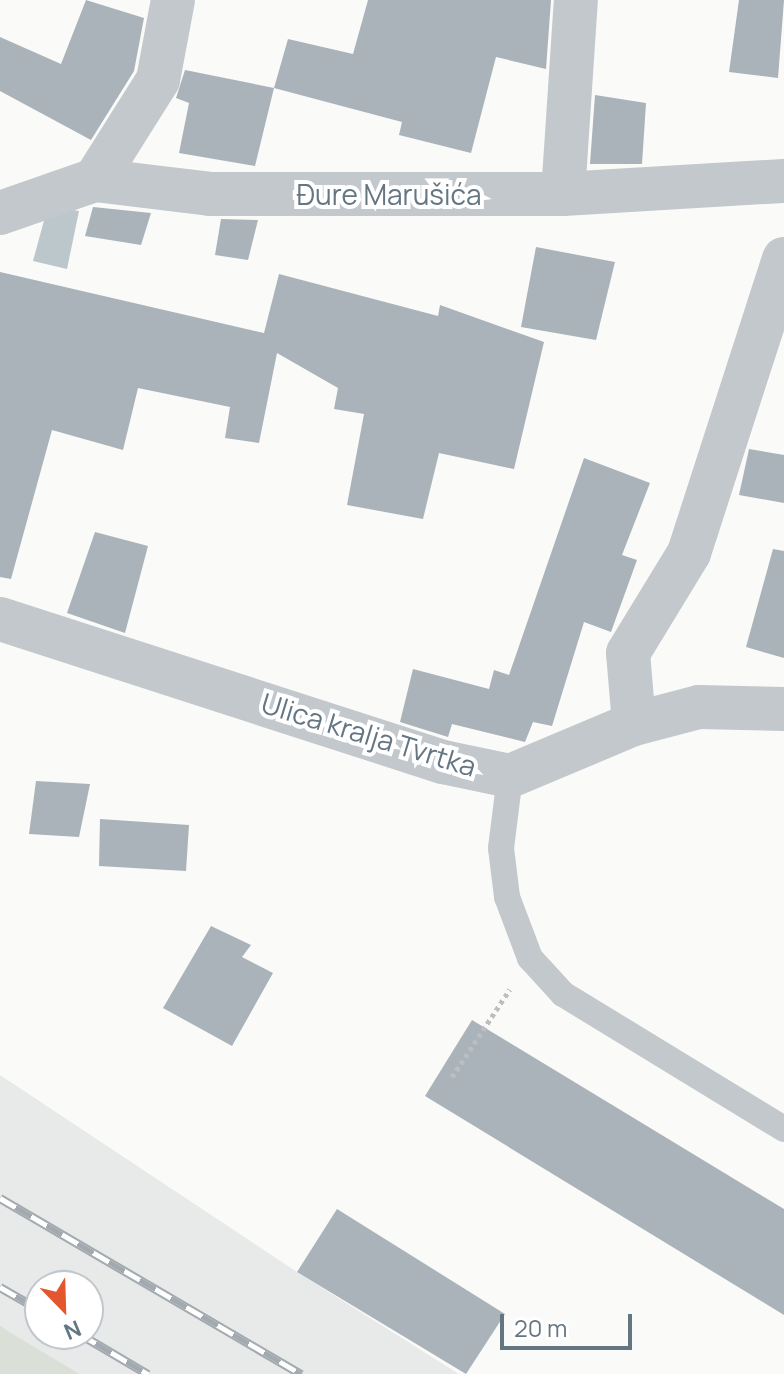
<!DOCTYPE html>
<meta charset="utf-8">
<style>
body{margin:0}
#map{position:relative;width:784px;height:1374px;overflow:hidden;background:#fafaf8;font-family:Manrope,sans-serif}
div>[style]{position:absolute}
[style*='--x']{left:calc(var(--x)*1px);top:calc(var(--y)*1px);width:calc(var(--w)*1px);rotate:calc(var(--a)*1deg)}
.built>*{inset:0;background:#e8e9e9}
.green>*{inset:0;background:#dadfd7}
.water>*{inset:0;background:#bbc7cb}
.building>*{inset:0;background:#aab3b9}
.path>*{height:5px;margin-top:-2.5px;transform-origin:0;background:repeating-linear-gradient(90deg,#bbbfc2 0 4px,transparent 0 8px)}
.lane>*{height:26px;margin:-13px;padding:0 13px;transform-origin:13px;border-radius:13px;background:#c3c8cc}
.street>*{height:44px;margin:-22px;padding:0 22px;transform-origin:22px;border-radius:22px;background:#c3c8cc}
.rail>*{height:9px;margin-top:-4.5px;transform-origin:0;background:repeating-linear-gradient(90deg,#fff 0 18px,#a2aab0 0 36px);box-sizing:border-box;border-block:2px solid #a2aab0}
span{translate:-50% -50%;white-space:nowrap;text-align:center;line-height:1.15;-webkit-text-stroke:8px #fff;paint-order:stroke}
.street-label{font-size:28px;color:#657683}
.north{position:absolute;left:24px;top:1270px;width:80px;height:80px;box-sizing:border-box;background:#fff;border:2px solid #c1c8cd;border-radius:50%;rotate:157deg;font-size:22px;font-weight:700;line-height:32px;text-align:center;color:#657683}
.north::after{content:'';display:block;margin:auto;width:28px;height:36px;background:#e4572e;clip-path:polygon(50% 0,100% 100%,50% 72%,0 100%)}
.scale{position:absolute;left:500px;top:1314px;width:132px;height:36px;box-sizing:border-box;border:4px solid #657683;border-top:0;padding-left:10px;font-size:24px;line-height:28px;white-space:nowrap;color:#657683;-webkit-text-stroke:6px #fff;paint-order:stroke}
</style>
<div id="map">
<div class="built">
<div style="clip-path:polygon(evenodd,0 1075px,297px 1272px,459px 1374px,80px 1374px,8px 1331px,0 1325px,0 1075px,40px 1286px,88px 1286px,88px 1334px,40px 1334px,40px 1286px)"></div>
</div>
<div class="green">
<div style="clip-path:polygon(0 1325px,8px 1331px,80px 1374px,0 1374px)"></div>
</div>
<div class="water">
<div style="clip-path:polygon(48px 206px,79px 211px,67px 269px,33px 261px)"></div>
</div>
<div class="building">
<div style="clip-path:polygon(86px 0,144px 18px,134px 71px,91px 140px,0 91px,0 37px,61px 64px)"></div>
<div style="clip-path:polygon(368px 0,551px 0,546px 69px,496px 57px,471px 153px,399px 135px,402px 122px,274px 88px,288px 39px,353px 54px)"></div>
<div style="clip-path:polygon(739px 0,784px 0,778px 78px,729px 72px)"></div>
<div style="clip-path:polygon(185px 70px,274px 88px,255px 166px,179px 153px,189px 103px,176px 98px)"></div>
<div style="clip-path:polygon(595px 95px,646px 103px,642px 164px,590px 164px)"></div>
<div style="clip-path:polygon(93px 207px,151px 213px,141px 245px,85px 236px)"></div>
<div style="clip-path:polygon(221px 219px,258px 220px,248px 260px,215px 255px)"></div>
<div style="clip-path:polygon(536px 247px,615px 262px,596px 340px,521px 327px)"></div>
<div style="clip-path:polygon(0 272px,264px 333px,279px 274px,438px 316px,440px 305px,544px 342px,514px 469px,439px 453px,423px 519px,347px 505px,364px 414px,334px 409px,338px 388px,277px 353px,259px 443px,225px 438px,230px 407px,138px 388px,123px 450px,52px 430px,11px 579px,0 577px)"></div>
<div style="clip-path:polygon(749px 449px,784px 455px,784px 503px,739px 495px)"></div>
<div style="clip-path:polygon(584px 458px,650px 483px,622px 555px,637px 560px,611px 632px,584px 622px,552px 726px,533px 722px,525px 742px,452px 724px,448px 737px,400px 722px,413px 669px,489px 689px,494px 670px,509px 675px)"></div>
<div style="clip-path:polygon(95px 532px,148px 546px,125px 633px,67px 613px)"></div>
<div style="clip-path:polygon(773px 549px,784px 551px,784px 658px,746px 647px)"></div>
<div style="clip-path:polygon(36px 781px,90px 784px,79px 837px,29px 834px)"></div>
<div style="clip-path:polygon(100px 819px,189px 825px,186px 871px,99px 866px)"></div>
<div style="clip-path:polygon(211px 926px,251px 945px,242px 957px,273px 973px,232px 1046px,163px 1008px)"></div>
<div style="clip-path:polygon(472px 1020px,784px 1209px,784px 1315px,425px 1096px)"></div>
<div style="clip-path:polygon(337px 1209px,505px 1314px,466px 1374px,297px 1272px)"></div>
</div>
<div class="path">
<div style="--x:452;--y:1077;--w:105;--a:-56.6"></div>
</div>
<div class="lane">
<div style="--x:510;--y:776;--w:73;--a:97.1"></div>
<div style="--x:501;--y:848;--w:49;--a:83"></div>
<div style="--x:507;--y:897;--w:65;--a:69.3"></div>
<div style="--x:530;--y:958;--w:49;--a:47.5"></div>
<div style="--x:563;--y:994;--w:259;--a:31.4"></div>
</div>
<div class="street">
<div style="--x:95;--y:180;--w:118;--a:-57.8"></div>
<div style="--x:158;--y:80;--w:81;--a:-79.4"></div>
<div style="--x:563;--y:194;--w:194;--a:-86.2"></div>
<div style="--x:0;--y:213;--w:101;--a:-19.2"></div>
<div style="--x:95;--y:180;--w:116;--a:6.9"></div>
<div style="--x:210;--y:194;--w:353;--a:0"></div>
<div style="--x:563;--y:194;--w:221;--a:-3.4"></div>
<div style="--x:0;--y:619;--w:466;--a:17.9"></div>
<div style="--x:443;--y:762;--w:68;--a:11.8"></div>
<div style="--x:510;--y:776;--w:134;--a:-22.8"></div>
<div style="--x:634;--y:724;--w:67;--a:-14.7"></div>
<div style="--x:699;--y:707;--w:85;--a:1.3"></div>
<div style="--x:634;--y:724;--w:71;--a:-94.8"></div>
<div style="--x:628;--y:653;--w:117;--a:-58.6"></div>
<div style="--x:689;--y:553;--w:309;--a:-72.1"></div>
</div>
<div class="rail">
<div style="--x:0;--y:1198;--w:349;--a:30.3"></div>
<div style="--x:0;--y:1287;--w:46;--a:29.9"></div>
<div style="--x:80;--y:1334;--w:79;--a:30.5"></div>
</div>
<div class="street-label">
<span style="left:389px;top:194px">Đure Marušića</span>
<span style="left:369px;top:734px;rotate:17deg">Ulica kralja Tvrtka</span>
</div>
<div class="north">N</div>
<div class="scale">20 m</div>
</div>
